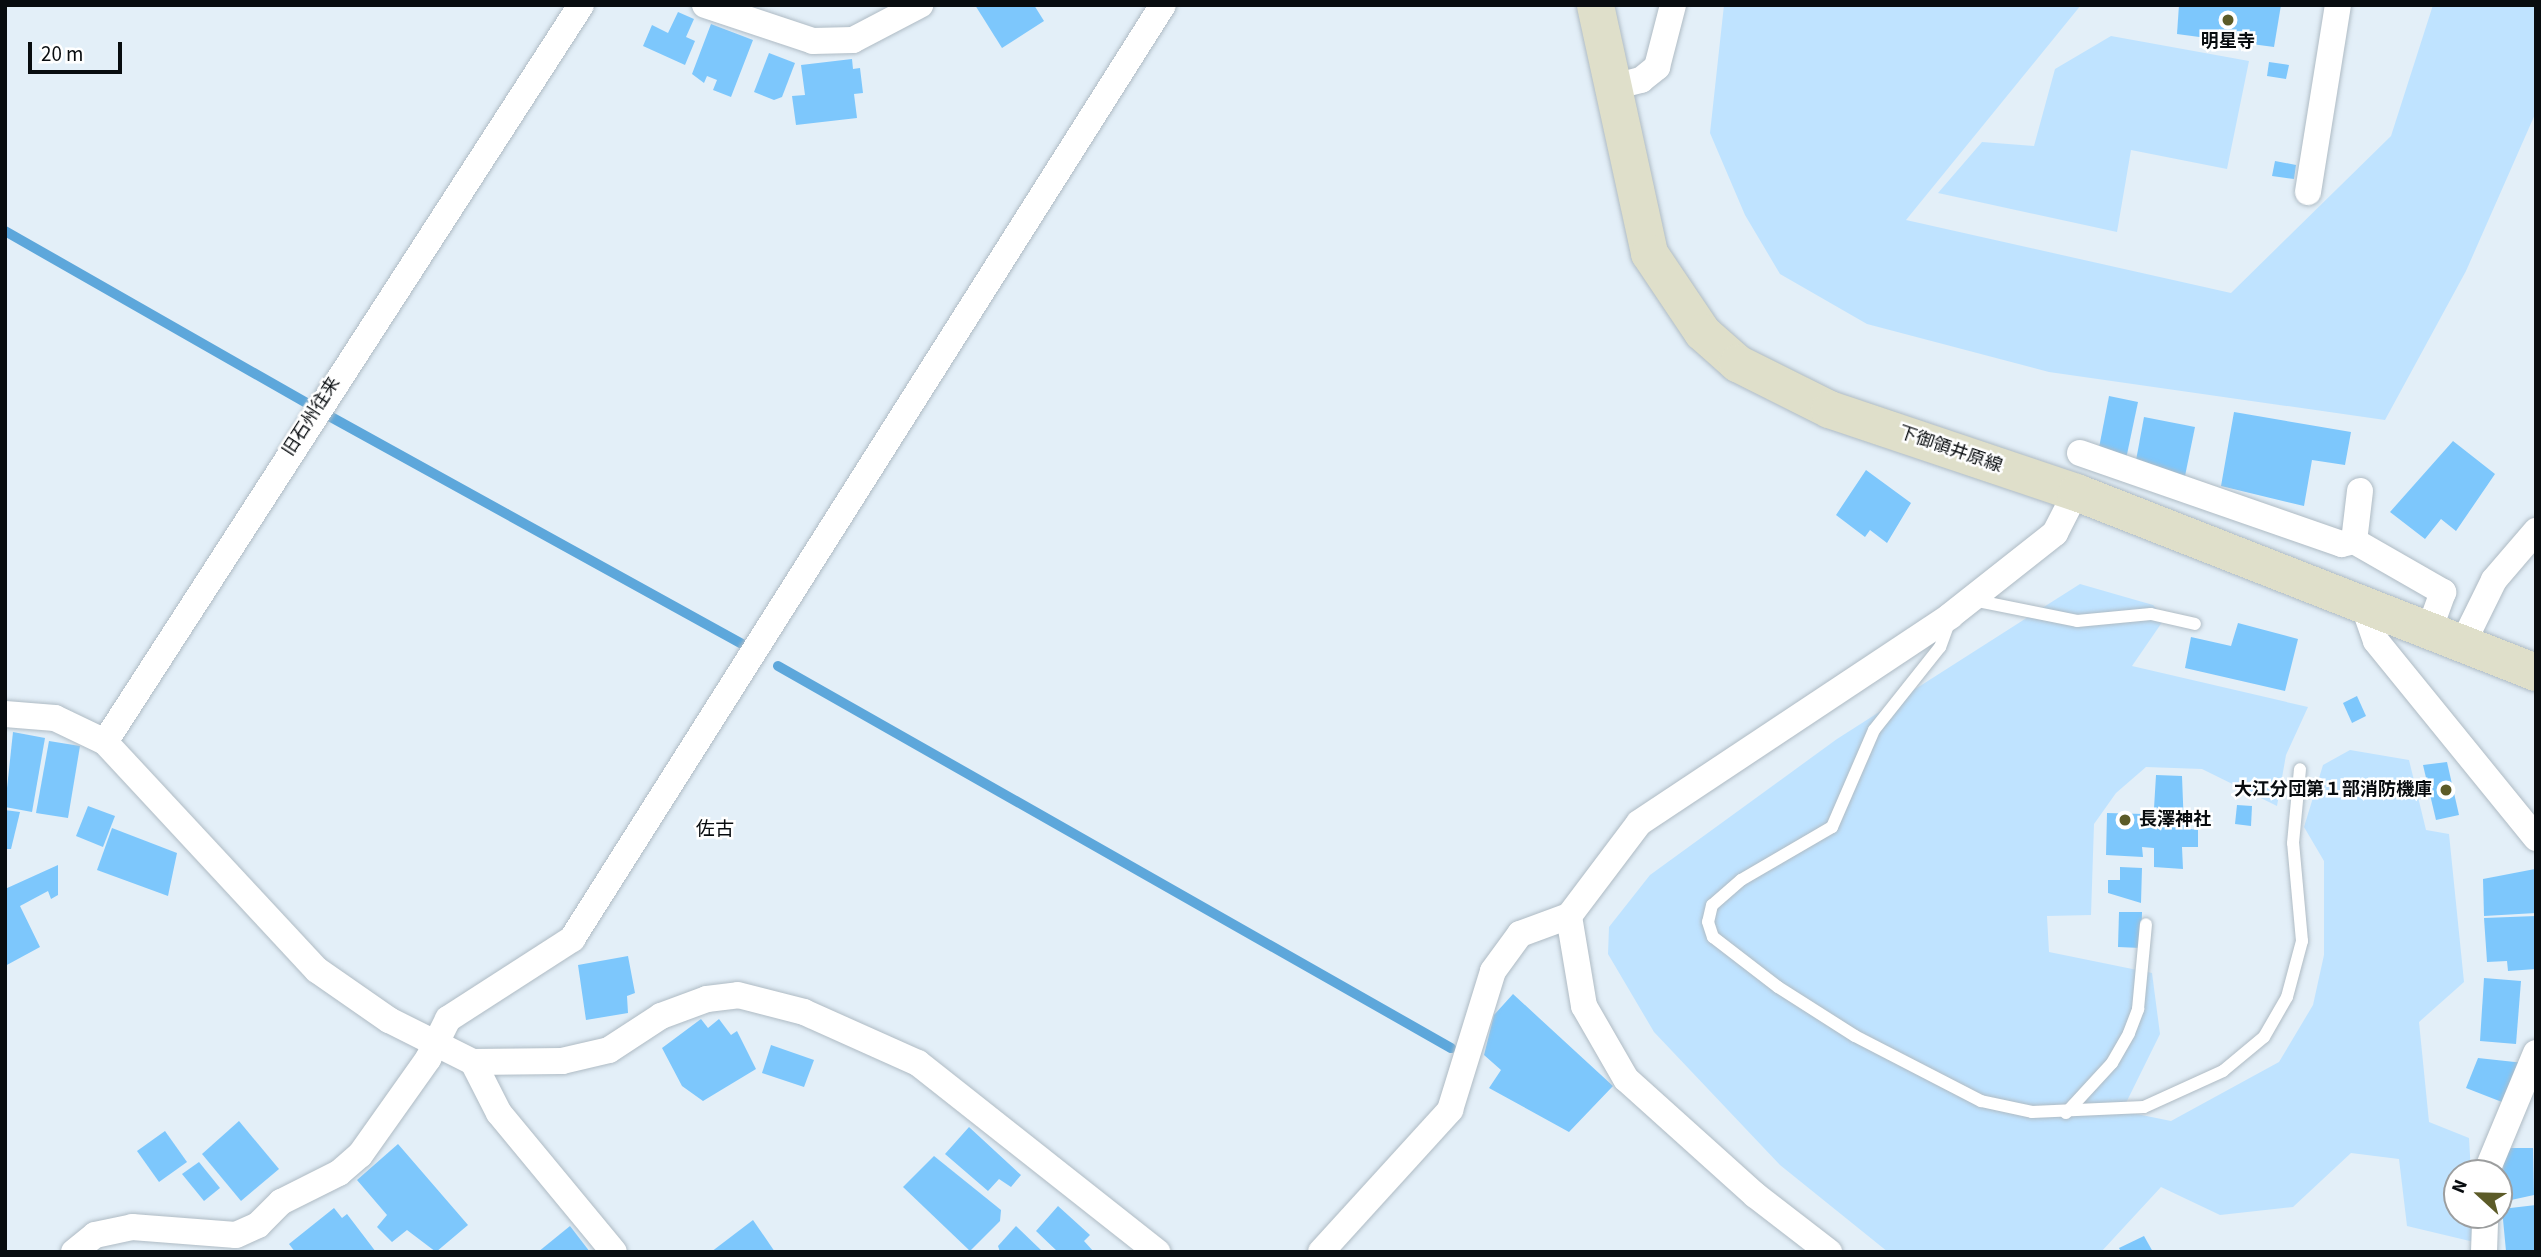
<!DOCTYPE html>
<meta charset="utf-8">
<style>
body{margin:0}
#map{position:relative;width:2541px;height:1257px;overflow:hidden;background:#e3eff8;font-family:"Source Sans 3","Noto Sans JP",sans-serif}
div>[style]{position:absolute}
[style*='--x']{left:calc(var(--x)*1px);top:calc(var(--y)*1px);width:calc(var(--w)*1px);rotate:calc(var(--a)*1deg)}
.green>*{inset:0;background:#bfe3ff}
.stream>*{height:10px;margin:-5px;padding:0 5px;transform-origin:5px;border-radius:5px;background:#5da7db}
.building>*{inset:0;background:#7dc7fc}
.roads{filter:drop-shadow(0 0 2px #afbbc4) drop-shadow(0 0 2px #afbbc4)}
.lane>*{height:12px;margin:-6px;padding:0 6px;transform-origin:6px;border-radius:6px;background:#fff}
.street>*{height:26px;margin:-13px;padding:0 13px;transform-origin:13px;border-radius:13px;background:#fff}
.secondary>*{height:37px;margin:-18.5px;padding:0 18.5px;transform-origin:18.5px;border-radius:18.5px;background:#dfdfca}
.dots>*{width:19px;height:19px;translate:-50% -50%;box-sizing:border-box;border:4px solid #fff;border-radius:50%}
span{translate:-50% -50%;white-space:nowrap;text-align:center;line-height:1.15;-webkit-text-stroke:5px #fff;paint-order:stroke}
.poi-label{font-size:18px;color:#080c0f;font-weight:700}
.right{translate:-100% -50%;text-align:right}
.left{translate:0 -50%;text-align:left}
.street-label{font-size:18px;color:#080c0f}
.neighbourhood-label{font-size:19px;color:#080c0f}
.frame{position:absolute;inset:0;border:7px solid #080c0f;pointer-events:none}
.north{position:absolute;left:2443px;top:1159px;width:70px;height:70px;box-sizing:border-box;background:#fff;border:2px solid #9c9e9f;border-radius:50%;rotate:292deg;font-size:19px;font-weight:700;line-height:28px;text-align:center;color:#080c0f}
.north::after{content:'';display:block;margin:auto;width:24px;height:32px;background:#5c5b28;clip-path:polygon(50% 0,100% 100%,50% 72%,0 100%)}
.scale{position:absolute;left:28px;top:42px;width:94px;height:32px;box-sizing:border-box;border:4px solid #080c0f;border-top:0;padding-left:9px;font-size:21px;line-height:24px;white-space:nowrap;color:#080c0f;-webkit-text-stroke:5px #fff;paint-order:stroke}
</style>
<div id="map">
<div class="green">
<div style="clip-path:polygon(1724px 5px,2081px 5px,1906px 220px,2231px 293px,2391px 136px,2433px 5px,2536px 5px,2536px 112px,2466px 271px,2385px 420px,2049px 372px,1867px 324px,1780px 274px,1745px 215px,1710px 133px)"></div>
<div style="clip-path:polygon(2111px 36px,2249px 61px,2227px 169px,2131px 150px,2117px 232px,1938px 193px,1982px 142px,2034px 146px,2055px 69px)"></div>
<div style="clip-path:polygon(2080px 584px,2153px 605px,2165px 618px,2132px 666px,2308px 707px,2286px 755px,2277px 806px,2202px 769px,2146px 767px,2116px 793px,2094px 824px,2091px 915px,2047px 916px,2049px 952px,2152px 973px,2160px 1034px,2122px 1111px,2171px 1121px,2279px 1062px,2313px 1005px,2324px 955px,2324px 861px,2304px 827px,2323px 765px,2350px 750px,2409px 760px,2426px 830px,2449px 834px,2464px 982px,2419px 1022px,2429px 1122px,2469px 1138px,2471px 1173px,2457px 1173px,2457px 1215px,2473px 1215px,2474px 1242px,2407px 1226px,2399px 1159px,2351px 1153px,2293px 1207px,2220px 1215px,2161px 1187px,2101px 1252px,1888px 1252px,1780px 1165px,1654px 1032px,1608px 954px,1609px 927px,1650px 875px,1837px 739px)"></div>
</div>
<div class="stream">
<div style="--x:5;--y:231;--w:348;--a:29.7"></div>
<div style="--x:331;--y:417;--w:473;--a:28.9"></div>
<div style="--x:778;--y:666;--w:774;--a:29.58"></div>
</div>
<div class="building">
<div style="clip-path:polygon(975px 5px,1034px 5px,1044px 21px,1002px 48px)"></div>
<div style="clip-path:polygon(2179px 5px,2281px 5px,2274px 47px,2177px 34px)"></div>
<div style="clip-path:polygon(678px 12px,694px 19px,686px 37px,695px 41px,685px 65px,643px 46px,652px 25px,668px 33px)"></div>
<div style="clip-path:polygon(711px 24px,753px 40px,731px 97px,713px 90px,717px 80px,707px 76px,704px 83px,692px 74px)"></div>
<div style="clip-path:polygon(769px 53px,795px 63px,782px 97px,774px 100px,754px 92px)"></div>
<div style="clip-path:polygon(852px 59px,853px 69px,860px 68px,863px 93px,854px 94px,857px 118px,796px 125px,792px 96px,805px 95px,801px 65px)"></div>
<div style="clip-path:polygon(2269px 62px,2289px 65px,2286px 79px,2267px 76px)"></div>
<div style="clip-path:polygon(2275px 161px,2296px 165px,2294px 179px,2272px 176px)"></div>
<div style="clip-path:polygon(2109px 396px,2138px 402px,2126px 459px,2098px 453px)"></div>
<div style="clip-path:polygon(2234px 412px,2351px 432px,2345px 465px,2312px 460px,2304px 506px,2221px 486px)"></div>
<div style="clip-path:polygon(2144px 417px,2195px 427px,2185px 476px,2135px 466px)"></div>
<div style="clip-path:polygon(2453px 441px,2495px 474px,2456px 531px,2441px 519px,2425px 539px,2390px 512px)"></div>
<div style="clip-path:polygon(1866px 470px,1911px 503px,1887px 543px,1870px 530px,1865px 537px,1836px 515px)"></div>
<div style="clip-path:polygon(2238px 623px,2298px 639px,2285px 691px,2185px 668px,2191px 637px,2231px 646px)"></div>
<div style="clip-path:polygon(2357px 696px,2366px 716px,2352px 723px,2343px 703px)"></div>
<div style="clip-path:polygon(13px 732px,45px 738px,32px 812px,5px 807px)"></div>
<div style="clip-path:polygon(49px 741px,80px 746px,68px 818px,36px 813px)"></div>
<div style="clip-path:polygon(2447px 762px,2459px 815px,2436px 820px,2423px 765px)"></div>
<div style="clip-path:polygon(2156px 775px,2182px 776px,2184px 828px,2198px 830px,2198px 847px,2182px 847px,2183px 869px,2154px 867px,2154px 848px,2142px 847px,2143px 857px,2106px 855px,2107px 813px,2144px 814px,2145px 826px,2153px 825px)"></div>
<div style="clip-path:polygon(2237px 805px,2252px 806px,2251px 826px,2235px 824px)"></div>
<div style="clip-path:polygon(88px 806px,115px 816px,103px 847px,76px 836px)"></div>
<div style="clip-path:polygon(5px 810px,20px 812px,11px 849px,5px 849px)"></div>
<div style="clip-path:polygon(112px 828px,177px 853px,168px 896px,97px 870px)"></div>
<div style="clip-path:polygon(58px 865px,58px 895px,51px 899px,48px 891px,20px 906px,40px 947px,5px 966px,5px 889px)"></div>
<div style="clip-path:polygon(2120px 867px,2142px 868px,2141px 903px,2108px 893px,2108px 880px,2120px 880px)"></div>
<div style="clip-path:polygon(2535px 869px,2536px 913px,2484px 916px,2483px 879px)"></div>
<div style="clip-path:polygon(2119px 912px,2142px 912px,2141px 948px,2118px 947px)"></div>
<div style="clip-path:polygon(2536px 916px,2536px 969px,2508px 971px,2507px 961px,2487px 962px,2484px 918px)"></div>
<div style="clip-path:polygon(628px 956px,635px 993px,627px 996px,628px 1013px,586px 1020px,578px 965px)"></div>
<div style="clip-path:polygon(2484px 978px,2521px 981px,2516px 1044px,2480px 1041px)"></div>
<div style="clip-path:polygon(1513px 994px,1613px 1086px,1569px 1132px,1489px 1088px,1501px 1070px,1484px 1055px,1494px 1015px)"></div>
<div style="clip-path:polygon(701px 1019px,708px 1028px,719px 1019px,731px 1035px,737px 1031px,756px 1069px,703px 1101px,682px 1086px,662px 1048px)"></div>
<div style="clip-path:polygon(771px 1045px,814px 1060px,804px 1087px,762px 1073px)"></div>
<div style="clip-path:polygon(2478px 1058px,2524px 1063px,2507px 1104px,2466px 1088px)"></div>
<div style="clip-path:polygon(239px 1121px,279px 1169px,241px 1201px,202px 1154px)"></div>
<div style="clip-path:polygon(969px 1127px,1021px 1175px,1011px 1187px,999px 1179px,988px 1191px,945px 1154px)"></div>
<div style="clip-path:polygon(165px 1131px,187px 1162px,159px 1182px,137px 1151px)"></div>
<div style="clip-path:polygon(398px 1144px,468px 1225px,436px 1252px,407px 1230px,392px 1242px,377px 1227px,387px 1215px,357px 1180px)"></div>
<div style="clip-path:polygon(2504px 1148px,2533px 1148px,2534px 1195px,2502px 1202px)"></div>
<div style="clip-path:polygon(934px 1156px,1001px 1210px,1000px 1221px,970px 1251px,903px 1187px)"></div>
<div style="clip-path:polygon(199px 1162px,220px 1188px,204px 1201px,182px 1174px)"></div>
<div style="clip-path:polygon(2536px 1205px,2536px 1252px,2506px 1251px,2502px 1209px)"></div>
<div style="clip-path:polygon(1058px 1206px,1090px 1235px,1084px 1241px,1094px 1252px,1058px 1252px,1036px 1231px)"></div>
<div style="clip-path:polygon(334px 1208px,342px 1218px,347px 1214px,376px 1252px,295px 1252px,289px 1244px)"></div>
<div style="clip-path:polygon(753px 1220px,775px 1252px,711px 1252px)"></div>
<div style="clip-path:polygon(570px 1226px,590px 1252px,538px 1252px)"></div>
<div style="clip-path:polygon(1016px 1226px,1043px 1252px,1000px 1252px,998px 1246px)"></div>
<div style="clip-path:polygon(2144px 1236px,2153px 1252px,2121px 1252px,2119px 1248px)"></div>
</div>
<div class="roads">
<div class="lane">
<div style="--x:1973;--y:600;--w:106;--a:11.4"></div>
<div style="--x:2077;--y:621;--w:74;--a:-5.4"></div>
<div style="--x:2151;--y:614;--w:45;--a:12.8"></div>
<div style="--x:1950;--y:620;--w:29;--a:110"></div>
<div style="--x:1940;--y:647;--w:106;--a:128.5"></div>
<div style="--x:1874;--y:730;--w:106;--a:113.4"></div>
<div style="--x:1832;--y:827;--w:105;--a:149.8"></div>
<div style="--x:1741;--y:880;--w:38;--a:139"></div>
<div style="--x:1712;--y:905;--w:17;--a:103"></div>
<div style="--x:1708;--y:922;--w:16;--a:72"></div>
<div style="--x:1713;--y:937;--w:82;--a:37.6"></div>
<div style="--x:1778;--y:987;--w:91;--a:32.5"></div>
<div style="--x:1855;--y:1036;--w:142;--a:27.3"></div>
<div style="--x:1981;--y:1101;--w:52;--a:12.2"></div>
<div style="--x:2032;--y:1112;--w:112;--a:-2.6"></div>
<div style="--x:2144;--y:1107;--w:87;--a:-24.5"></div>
<div style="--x:2223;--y:1071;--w:53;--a:-39.7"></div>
<div style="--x:2264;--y:1037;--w:46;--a:-60.1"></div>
<div style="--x:2287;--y:997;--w:58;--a:-75"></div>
<div style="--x:2302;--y:941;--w:98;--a:-95.2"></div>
<div style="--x:2293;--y:843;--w:74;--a:-84.6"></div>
<div style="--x:2066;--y:1113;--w:68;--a:-47.4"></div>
<div style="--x:2112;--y:1063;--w:34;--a:-60"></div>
<div style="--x:2129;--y:1033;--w:26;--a:-69"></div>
<div style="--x:2138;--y:1009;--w:85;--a:-84.6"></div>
</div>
<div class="street">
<div style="--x:705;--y:5;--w:114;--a:18.4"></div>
<div style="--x:813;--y:41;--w:40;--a:-1.4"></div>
<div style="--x:853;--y:40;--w:76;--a:-27.6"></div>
<div style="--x:1613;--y:87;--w:29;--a:-14"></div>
<div style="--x:1641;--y:80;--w:21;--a:-39"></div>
<div style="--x:1657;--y:67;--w:64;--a:-75.5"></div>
<div style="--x:2308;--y:192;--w:189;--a:-80.9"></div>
<div style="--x:2080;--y:453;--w:277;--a:19.2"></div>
<div style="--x:2342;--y:544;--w:12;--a:-14"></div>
<div style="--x:2360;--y:491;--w:50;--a:96.8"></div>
<div style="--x:2354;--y:541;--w:103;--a:29.8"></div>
<div style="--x:2443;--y:592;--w:38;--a:110"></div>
<div style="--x:2362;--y:601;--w:42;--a:70.7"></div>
<div style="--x:2376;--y:641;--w:254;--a:50.9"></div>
<div style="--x:2464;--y:641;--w:68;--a:-63.8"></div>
<div style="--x:2494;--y:580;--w:65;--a:-49.4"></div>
<div style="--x:5;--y:714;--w:50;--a:4.6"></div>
<div style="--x:55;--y:718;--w:55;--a:25.6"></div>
<div style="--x:105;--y:742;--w:311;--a:47.1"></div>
<div style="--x:317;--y:970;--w:88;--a:34.8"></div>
<div style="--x:389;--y:1020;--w:94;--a:26.6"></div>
<div style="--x:473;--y:1062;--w:89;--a:-0.6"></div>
<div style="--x:562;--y:1061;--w:48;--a:-13.2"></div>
<div style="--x:609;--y:1050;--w:62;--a:-33.2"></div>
<div style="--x:661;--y:1016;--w:49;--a:-20.3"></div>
<div style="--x:707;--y:999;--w:31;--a:-7"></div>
<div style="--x:738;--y:995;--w:68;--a:14.4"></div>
<div style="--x:804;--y:1012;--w:125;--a:24.1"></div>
<div style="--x:918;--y:1063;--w:305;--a:38.3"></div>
<div style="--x:105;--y:742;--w:877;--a:-57.14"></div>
<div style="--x:473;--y:1062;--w:57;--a:63"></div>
<div style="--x:499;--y:1113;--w:180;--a:50.4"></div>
<div style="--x:2486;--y:1173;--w:130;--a:-67.4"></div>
<div style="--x:74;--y:1252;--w:27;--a:-39"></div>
<div style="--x:95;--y:1235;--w:38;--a:-12"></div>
<div style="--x:132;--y:1227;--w:104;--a:4.4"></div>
<div style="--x:236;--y:1235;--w:24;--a:-24"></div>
<div style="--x:258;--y:1225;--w:33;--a:-45"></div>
<div style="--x:281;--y:1202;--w:65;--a:-26.6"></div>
<div style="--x:339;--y:1173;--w:28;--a:-41"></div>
<div style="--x:360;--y:1155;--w:118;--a:-54.7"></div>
<div style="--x:428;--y:1059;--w:45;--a:-63.4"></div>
<div style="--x:448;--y:1019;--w:148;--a:-32.8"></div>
<div style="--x:572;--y:939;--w:1105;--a:-57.68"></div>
<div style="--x:1321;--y:1252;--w:192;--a:-47.7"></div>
<div style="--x:1450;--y:1110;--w:145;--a:-72.8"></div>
<div style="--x:1493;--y:971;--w:46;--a:-53.9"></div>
<div style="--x:1520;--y:934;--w:52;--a:-20.2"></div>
<div style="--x:1829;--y:1252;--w:93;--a:-142.4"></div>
<div style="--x:1755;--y:1195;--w:173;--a:-138"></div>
<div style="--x:1626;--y:1079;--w:84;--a:-119.9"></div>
<div style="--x:1584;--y:1006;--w:91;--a:-99.5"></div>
<div style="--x:1569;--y:916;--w:116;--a:-53"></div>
<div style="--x:1639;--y:823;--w:374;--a:-33.6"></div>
<div style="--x:1950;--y:616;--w:134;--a:-38.3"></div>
<div style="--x:2055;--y:533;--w:46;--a:-62.9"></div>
<div style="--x:2484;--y:1252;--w:37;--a:-88"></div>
</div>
<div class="secondary">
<div style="--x:1595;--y:5;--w:254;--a:77.7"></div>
<div style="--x:1649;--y:253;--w:95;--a:56.1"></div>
<div style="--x:1702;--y:332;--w:47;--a:41.5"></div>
<div style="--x:1737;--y:363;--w:103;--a:26.6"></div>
<div style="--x:1829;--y:409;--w:261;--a:18.6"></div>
<div style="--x:2076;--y:492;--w:494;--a:21.4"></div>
</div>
</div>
<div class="dots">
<div style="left:2228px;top:20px;background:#5c5b28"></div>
<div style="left:2446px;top:790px;background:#5c5b28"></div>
<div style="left:2125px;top:820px;background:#5c5b28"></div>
</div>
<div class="poi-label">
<span style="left:2228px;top:42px">明星寺</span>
<span class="right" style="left:2432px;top:790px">大江分団第１部消防機庫</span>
<span class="left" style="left:2139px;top:820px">長澤神社</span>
</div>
<div class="street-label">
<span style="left:312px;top:417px;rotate:-57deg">旧石州往来</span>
<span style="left:1950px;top:450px;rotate:19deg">下御領井原線</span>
</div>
<div class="neighbourhood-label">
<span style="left:715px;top:830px">佐古</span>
</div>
<div class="frame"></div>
<div class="north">N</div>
<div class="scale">20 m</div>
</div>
